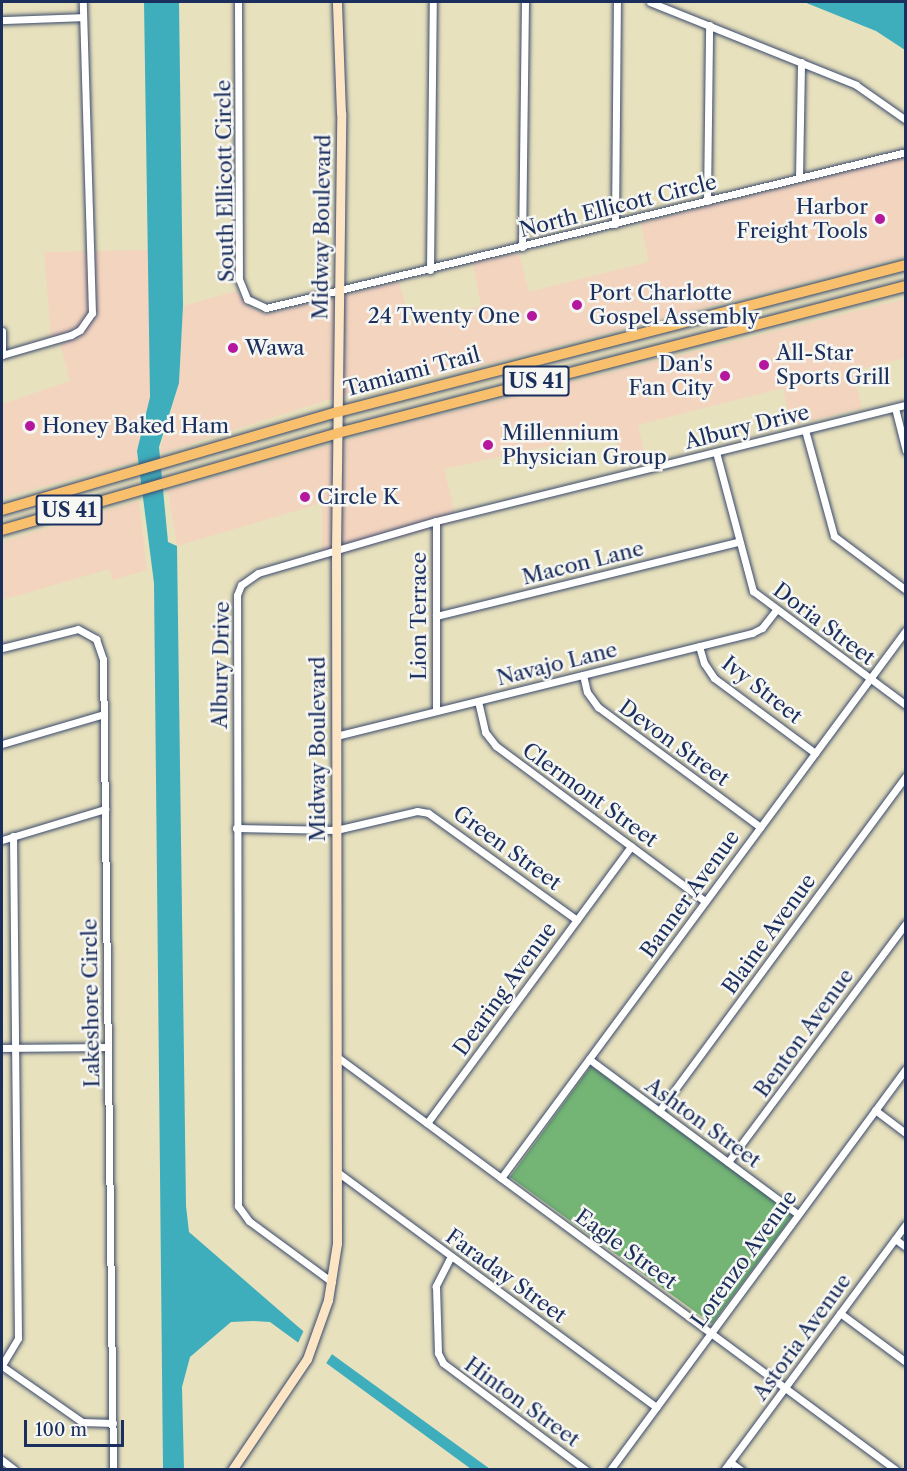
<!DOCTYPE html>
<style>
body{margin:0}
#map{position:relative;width:907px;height:1471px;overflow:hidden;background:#e8e1bd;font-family:"Libre Caslon Text",serif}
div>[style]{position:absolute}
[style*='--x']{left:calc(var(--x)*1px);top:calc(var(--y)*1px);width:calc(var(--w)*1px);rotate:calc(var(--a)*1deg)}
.built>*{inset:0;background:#f3d4bf}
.forest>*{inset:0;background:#74b475}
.water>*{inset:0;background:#3eadbc}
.pier>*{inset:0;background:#e8e1bd}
.roads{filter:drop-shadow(0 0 2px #3a4a6c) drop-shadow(0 0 2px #3a4a6c)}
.street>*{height:7px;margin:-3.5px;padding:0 3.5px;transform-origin:3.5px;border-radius:3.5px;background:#fff}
.secondary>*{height:9px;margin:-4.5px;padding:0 4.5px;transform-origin:4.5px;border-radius:4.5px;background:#fce5c4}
.primary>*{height:10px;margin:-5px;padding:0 5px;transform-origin:5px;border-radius:5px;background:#f8bf6c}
.dots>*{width:16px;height:16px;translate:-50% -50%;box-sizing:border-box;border:3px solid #f6f6f2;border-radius:50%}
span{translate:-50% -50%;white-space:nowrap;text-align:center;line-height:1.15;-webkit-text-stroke:5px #f6f6f2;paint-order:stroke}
.shield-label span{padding:2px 4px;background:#f6f6f2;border:2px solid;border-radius:4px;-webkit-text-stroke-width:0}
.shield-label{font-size:20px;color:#1b2f5e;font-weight:700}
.street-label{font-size:21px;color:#1b2f5e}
.poi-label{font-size:21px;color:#1b2f5e}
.right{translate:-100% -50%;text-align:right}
.left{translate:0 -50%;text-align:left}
.frame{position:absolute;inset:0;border:3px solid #1b2f5e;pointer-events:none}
.scale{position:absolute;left:24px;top:1420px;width:100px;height:27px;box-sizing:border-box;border:3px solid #1b2f5e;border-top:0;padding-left:8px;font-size:18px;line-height:21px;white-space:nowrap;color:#1b2f5e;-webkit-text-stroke:4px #f6f6f2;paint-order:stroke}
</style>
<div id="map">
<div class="built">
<div style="clip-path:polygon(905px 157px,905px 256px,483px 365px,324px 401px,159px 454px,179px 383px,183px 306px,236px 291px,252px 309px,268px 314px,399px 282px,410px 321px,481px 306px,473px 263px,519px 253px,529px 292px,649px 262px,641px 223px)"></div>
<div style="clip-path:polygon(149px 250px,150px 397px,139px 460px,2px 498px,2px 404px,70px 381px,60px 343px,53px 344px,51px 336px,44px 252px)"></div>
<div style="clip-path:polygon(905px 299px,905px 358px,853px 371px,862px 408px,791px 425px,783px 388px,638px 425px,646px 459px,623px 464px,613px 432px,444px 469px,457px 522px,322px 559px,322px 503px,177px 546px,168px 491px,412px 422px)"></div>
<div style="clip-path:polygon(139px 501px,147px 570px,112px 580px,109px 569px,2px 600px,2px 542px)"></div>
</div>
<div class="forest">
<div style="clip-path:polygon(591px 1066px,793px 1215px,712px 1324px,510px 1177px)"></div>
</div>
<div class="water">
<div style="clip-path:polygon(144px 2px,179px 2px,183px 306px,179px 383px,159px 447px,168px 542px,177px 546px,186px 1206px,189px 1232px,318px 1344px,490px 1469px,471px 1469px,270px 1322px,253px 1321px,231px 1322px,190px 1357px,182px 1387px,184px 1469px,163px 1469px,154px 583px,137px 451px,150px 397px)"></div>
<div style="clip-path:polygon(804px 2px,905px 2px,905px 50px,876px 31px)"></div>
</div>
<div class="pier">
<div style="clip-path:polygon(305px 1328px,334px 1351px,325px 1365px,297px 1345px)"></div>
</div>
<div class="roads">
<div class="street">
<div style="--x:238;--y:2;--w:277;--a:89.8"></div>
<div style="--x:239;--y:279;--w:22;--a:68"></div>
<div style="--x:247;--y:299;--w:21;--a:25"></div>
<div style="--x:266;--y:308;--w:659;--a:-13.7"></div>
<div style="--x:650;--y:2;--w:222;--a:21.9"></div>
<div style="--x:856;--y:85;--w:61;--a:35"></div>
<div style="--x:2;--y:20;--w:81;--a:-2.1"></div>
<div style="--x:799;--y:178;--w:116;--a:-89"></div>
<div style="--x:707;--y:201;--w:176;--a:-89.3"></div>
<div style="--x:615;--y:224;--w:222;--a:-89.5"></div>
<div style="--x:522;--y:247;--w:245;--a:-89.3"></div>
<div style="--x:430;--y:270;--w:268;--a:-89.4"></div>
<div style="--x:2;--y:331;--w:24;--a:90"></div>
<div style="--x:2;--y:355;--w:72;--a:-16.2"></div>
<div style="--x:71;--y:335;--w:10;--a:-29"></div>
<div style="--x:80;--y:330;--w:21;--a:-55"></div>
<div style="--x:92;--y:313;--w:311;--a:-91.7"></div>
<div style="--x:895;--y:408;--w:44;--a:75.7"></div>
<div style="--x:805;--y:430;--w:110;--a:74.7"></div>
<div style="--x:834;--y:536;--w:90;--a:36.9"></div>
<div style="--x:716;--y:452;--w:144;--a:75.1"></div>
<div style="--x:753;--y:591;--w:191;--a:36.7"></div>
<div style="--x:436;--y:521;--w:190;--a:90"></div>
<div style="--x:436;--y:616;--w:311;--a:-13.8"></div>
<div style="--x:699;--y:646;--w:18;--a:74"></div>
<div style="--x:704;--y:663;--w:18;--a:56"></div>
<div style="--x:714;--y:678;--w:126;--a:36.6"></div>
<div style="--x:2;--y:648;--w:78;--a:-14"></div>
<div style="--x:78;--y:629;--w:21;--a:29"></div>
<div style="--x:96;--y:639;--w:21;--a:71"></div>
<div style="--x:103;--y:659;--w:811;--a:89.29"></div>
<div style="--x:583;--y:675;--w:17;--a:77"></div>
<div style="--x:587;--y:692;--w:19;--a:54"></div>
<div style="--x:598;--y:707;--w:202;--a:36.5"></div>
<div style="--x:478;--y:701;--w:32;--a:77"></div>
<div style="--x:485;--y:732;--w:18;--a:52"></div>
<div style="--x:496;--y:746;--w:260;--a:36.6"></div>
<div style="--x:336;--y:736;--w:429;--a:-13.9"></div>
<div style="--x:752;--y:633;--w:11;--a:-27"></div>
<div style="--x:762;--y:628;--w:23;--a:-52"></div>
<div style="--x:2;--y:744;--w:106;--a:-16.4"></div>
<div style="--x:236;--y:828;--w:100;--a:1.1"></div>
<div style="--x:336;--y:830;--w:83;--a:-13.2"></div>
<div style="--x:417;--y:811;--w:11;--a:10"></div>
<div style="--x:428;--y:813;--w:183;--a:35.7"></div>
<div style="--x:2;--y:840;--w:108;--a:-16.8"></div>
<div style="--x:2;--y:1048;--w:106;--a:-0.5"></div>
<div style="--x:336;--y:1056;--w:696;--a:36.47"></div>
<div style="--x:589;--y:1059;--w:260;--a:36.6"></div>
<div style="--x:875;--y:1110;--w:39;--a:37"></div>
<div style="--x:659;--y:1111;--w:416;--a:-53.6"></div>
<div style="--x:427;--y:1123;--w:344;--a:-53.6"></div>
<div style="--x:728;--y:1162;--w:298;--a:-53.3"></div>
<div style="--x:336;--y:1171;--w:398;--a:36.4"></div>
<div style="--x:501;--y:1178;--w:681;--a:-53.53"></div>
<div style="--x:895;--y:1239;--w:14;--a:36"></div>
<div style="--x:451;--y:1256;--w:34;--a:117"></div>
<div style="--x:436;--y:1286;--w:67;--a:88.3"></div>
<div style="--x:438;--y:1353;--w:11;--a:63"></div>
<div style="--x:443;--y:1363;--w:179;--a:36.8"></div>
<div style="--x:332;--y:1282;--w:103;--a:-143.7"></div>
<div style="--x:249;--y:1221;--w:19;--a:-126"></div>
<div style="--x:238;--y:1206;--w:611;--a:-90.09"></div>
<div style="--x:237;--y:595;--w:11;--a:-68"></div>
<div style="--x:241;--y:585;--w:21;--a:-35"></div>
<div style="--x:258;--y:573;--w:185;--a:-16.3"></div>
<div style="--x:436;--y:521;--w:484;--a:-13.9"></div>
<div style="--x:840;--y:1313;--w:82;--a:36.6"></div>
<div style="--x:2;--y:1365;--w:31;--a:-59"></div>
<div style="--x:18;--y:1338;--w:502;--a:-90.57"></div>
<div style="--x:2;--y:1366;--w:98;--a:35"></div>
<div style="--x:82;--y:1422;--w:31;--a:2"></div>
<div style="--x:2;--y:1460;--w:16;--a:38"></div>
<div style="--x:730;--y:1462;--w:14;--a:36"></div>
<div style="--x:610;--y:1470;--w:498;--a:-53.6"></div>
<div style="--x:724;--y:1470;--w:306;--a:-53.5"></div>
</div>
<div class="secondary">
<div style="--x:232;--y:1470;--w:134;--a:-56"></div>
<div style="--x:307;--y:1359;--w:63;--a:-70.4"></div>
<div style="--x:328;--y:1300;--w:58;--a:-81"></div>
<div style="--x:337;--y:1243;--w:692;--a:-90.08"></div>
<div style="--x:336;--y:551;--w:438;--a:-89.3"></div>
<div style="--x:341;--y:113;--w:111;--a:-92.1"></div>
</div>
<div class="primary">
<div style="--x:2;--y:510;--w:350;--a:-16.3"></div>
<div style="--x:338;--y:412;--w:587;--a:-14.51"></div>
<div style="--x:2;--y:530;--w:350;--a:-16.1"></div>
<div style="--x:338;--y:433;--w:587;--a:-14.51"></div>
</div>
</div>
<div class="dots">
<div style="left:880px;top:219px;background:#b5179e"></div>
<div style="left:577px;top:305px;background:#b5179e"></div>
<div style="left:532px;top:316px;background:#b5179e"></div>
<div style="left:233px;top:348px;background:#b5179e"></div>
<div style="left:764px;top:365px;background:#b5179e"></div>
<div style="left:725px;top:376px;background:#b5179e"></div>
<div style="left:30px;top:426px;background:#b5179e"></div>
<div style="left:488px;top:445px;background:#b5179e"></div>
<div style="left:305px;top:497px;background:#b5179e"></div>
</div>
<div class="shield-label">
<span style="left:536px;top:381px">US 41</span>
<span style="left:69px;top:510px">US 41</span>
</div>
<div class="street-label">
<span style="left:225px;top:181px;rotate:-91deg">South Ellicott Circle</span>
<span style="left:618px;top:206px;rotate:-14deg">North Ellicott Circle</span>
<span style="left:322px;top:227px;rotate:-89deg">Midway Boulevard</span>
<span style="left:412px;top:372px;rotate:-15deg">Tamiami Trail</span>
<span style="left:747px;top:427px;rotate:-14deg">Albury Drive</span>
<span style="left:583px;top:563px;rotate:-14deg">Macon Lane</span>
<span style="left:419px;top:616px;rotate:-90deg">Lion Terrace</span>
<span style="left:824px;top:624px;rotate:37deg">Doria Street</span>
<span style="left:557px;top:664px;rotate:-14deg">Navajo Lane</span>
<span style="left:221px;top:665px;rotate:-89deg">Albury Drive</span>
<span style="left:762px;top:690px;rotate:38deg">Ivy Street</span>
<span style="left:674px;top:743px;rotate:36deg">Devon Street</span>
<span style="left:318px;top:749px;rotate:-90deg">Midway Boulevard</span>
<span style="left:590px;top:795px;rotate:36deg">Clermont Street</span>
<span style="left:507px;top:848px;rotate:36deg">Green Street</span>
<span style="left:690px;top:894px;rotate:-54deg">Banner Avenue</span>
<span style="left:769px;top:934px;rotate:-54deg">Blaine Avenue</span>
<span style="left:505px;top:989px;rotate:-54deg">Dearing Avenue</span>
<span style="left:91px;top:1003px;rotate:-91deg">Lakeshore Circle</span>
<span style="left:804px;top:1033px;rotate:-54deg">Benton Avenue</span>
<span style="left:703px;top:1123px;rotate:36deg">Ashton Street</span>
<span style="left:626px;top:1249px;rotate:36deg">Eagle Street</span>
<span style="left:744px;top:1259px;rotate:-54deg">Lorenzo Avenue</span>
<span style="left:506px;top:1276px;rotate:36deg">Faraday Street</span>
<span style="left:802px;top:1337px;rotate:-54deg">Astoria Avenue</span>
<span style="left:522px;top:1402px;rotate:36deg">Hinton Street</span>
</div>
<div class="poi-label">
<span class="right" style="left:868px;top:219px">Harbor<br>Freight Tools</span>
<span class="left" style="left:589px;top:305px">Port Charlotte<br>Gospel Assembly</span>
<span class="right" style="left:520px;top:316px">24 Twenty One</span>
<span class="left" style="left:245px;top:348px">Wawa</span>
<span class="left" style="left:776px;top:365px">All-Star<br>Sports Grill</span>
<span class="right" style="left:713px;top:376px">Dan's<br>Fan City</span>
<span class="left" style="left:42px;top:426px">Honey Baked Ham</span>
<span class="left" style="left:502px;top:445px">Millennium<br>Physician Group</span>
<span class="left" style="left:317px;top:497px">Circle K</span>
</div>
<div class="frame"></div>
<div class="scale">100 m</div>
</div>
